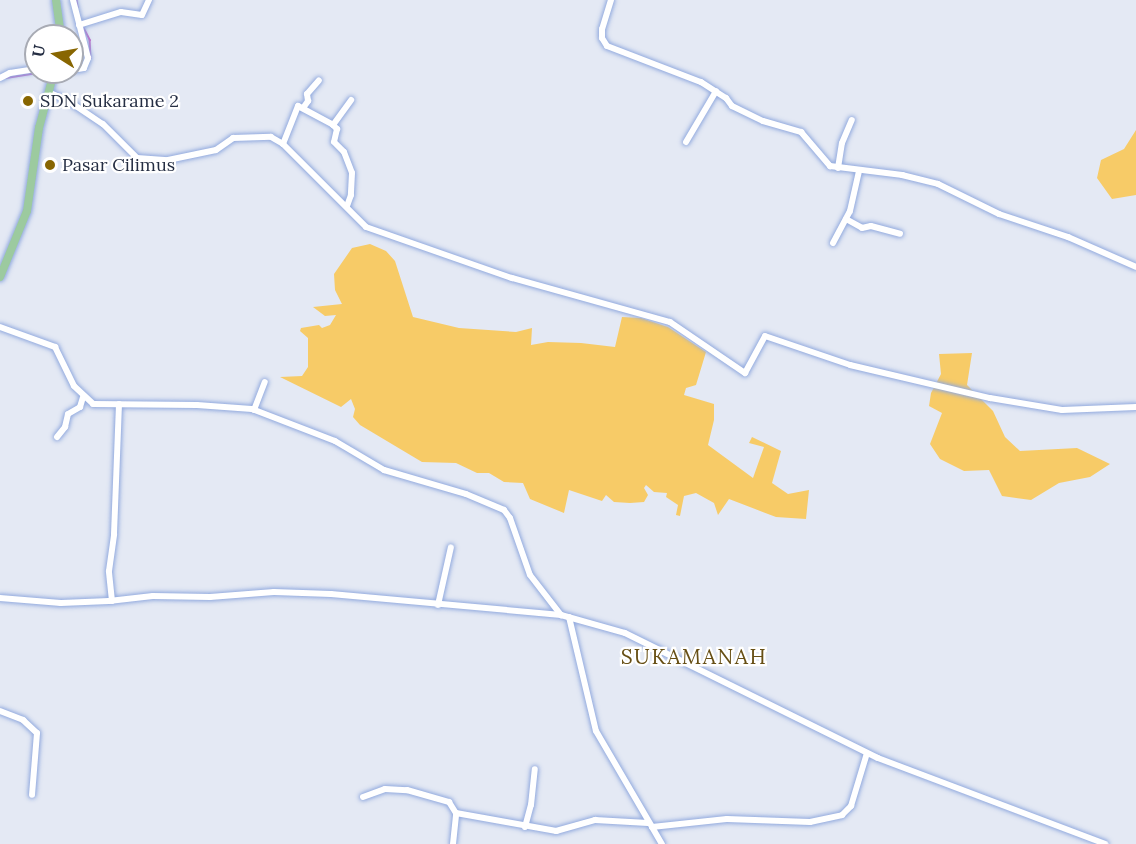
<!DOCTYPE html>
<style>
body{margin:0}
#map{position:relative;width:1136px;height:844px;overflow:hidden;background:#e4e9f4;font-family:Lora,serif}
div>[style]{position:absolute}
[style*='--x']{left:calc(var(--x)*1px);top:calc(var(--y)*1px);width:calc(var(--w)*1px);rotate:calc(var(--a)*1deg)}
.green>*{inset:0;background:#f7cb67}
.stream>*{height:1.5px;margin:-0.75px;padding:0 0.75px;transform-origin:0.75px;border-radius:0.75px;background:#c067c5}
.roads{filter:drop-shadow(0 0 2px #92aade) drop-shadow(0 0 2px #92aade)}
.minor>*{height:6px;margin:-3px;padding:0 3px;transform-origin:3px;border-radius:3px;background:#fff}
.major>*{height:8px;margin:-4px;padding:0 4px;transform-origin:4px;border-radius:4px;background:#9cca9f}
.dots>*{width:16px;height:16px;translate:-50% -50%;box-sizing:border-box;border:3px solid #fff;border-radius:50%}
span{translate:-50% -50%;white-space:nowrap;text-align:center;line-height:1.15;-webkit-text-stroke:4.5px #fff;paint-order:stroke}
.poi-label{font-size:18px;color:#252e43}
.left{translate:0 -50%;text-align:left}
.quarter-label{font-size:21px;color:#674f15;letter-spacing:1.5px}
.north{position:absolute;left:24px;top:24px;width:60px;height:60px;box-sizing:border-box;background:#fff;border:2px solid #a8abb4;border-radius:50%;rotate:281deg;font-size:16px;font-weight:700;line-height:24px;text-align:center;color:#252e43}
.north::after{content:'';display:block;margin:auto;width:21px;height:27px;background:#886601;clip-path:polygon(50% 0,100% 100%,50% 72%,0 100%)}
</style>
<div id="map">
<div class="green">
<div style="clip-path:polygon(1136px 130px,1136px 195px,1112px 199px,1097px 178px,1101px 160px,1124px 149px)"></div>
<div style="clip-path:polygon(370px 244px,386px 251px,395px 261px,413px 317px,459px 328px,516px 332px,532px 328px,531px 345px,548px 342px,581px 343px,615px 347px,622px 317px,641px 318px,668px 327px,706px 352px,696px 385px,686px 388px,684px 395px,714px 404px,714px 420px,708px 445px,753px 478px,764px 447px,749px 443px,752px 437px,781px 451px,772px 483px,788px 494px,809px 490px,806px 519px,776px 517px,729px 499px,718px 515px,714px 503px,696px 493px,684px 496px,680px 516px,676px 515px,678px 505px,666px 497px,667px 493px,654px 492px,646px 485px,644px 488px,648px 495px,644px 502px,630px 503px,614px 502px,606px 495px,602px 501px,569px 490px,564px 513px,530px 499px,523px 483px,504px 482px,489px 473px,477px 473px,456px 463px,422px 462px,360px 425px,353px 417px,355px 409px,351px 399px,341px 407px,280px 377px,302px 376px,308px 367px,308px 338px,300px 331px,301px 328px,319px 325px,322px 328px,330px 325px,336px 315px,325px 316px,313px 307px,342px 304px,335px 290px,334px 274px,352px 248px)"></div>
<div style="clip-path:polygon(972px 353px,967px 385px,993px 411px,1005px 437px,1020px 451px,1077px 448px,1110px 464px,1090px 477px,1059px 483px,1031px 500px,1002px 496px,989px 470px,964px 471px,940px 459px,930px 444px,942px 413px,929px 406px,931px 393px,941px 374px,939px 354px)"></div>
</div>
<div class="stream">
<div style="--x:77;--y:0;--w:7;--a:82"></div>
<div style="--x:83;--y:26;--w:16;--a:63"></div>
<div style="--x:90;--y:40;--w:18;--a:87"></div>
<div style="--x:57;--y:73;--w:13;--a:0"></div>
<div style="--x:6;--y:78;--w:39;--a:-9"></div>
</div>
<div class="roads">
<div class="minor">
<div style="--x:611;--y:0;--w:30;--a:107"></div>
<div style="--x:602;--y:29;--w:9;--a:90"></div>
<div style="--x:602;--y:38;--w:9;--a:58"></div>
<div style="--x:607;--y:46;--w:101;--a:21"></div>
<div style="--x:701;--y:82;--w:30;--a:33"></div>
<div style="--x:726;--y:98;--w:10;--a:53"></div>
<div style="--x:732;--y:106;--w:34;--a:26"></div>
<div style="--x:763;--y:121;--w:40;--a:16"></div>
<div style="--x:801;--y:132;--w:45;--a:49.5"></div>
<div style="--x:830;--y:166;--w:73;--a:7.1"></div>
<div style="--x:902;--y:175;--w:37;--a:14"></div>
<div style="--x:938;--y:184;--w:68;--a:26.2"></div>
<div style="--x:999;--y:214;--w:73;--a:18.4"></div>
<div style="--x:1068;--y:237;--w:74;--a:23.8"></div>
<div style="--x:79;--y:25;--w:44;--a:-17.2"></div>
<div style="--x:121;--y:12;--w:21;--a:8"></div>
<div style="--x:142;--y:15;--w:17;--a:-65"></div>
<div style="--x:72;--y:70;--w:12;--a:-9"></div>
<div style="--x:84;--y:68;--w:11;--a:-68"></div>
<div style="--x:88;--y:58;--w:60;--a:-104.5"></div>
<div style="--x:0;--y:78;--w:11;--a:-27"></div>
<div style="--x:10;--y:73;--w:26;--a:-9"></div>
<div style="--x:48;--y:92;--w:24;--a:24"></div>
<div style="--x:70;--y:102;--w:40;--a:34"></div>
<div style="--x:103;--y:124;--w:48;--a:45"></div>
<div style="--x:137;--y:158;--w:31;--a:4"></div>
<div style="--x:168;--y:160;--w:49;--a:-11.8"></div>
<div style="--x:216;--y:150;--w:21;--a:-35"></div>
<div style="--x:233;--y:138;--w:38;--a:-2"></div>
<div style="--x:271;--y:137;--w:14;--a:30"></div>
<div style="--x:283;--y:144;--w:117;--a:45"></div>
<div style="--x:366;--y:227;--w:155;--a:19.3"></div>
<div style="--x:512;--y:278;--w:164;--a:15.6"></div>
<div style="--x:670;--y:322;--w:91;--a:34.2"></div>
<div style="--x:745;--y:373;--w:42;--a:-61.6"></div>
<div style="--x:765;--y:336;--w:90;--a:18.8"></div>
<div style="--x:850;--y:365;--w:144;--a:13.3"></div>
<div style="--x:990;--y:398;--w:73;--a:9.5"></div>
<div style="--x:1062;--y:410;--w:74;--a:-2.3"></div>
<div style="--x:303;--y:108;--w:9;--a:-54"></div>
<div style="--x:308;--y:101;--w:7;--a:-98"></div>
<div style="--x:307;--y:94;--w:18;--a:-49"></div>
<div style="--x:333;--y:125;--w:6;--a:45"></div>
<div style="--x:337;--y:129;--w:13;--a:103"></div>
<div style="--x:334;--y:142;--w:14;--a:45"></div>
<div style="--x:344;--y:152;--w:22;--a:69"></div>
<div style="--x:352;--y:173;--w:22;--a:93"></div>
<div style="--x:351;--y:195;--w:12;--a:110"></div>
<div style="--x:686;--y:142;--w:59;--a:-59.5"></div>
<div style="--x:283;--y:144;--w:41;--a:-68.5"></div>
<div style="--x:298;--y:106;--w:40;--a:28"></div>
<div style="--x:333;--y:125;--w:31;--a:-54"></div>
<div style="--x:838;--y:168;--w:25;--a:-81"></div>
<div style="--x:842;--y:143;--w:25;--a:-67"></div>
<div style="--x:846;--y:219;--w:18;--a:29"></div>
<div style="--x:862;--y:228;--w:9;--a:-13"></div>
<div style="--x:871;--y:226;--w:30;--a:15"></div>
<div style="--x:833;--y:243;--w:36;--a:-62"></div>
<div style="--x:850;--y:211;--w:41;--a:-77.3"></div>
<div style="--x:0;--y:327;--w:59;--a:20"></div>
<div style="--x:55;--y:347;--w:43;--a:64"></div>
<div style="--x:74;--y:386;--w:26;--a:43"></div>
<div style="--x:93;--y:404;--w:104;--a:0.6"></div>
<div style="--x:197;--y:405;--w:55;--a:4.2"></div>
<div style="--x:252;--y:409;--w:89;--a:21.1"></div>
<div style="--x:335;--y:441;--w:57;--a:30.6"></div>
<div style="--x:384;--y:470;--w:85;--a:16.3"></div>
<div style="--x:466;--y:494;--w:41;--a:22.8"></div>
<div style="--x:504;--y:510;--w:10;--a:53"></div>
<div style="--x:510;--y:518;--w:60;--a:70.7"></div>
<div style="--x:530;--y:575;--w:51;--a:52.2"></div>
<div style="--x:561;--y:615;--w:66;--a:15.7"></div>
<div style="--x:625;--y:633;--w:282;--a:26.3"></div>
<div style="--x:878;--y:758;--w:243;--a:20.7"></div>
<div style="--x:254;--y:410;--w:30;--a:-69"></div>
<div style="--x:57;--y:437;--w:13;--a:-51"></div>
<div style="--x:65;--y:427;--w:13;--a:-77"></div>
<div style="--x:68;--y:414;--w:14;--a:-30"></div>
<div style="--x:80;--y:407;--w:10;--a:-73"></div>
<div style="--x:0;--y:598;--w:61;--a:4.7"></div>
<div style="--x:61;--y:603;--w:48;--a:-2.4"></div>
<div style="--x:109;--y:601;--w:44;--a:-6.5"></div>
<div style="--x:153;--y:596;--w:57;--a:1"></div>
<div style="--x:210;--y:597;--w:64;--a:-4.5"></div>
<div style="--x:274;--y:592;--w:57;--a:2"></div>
<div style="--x:331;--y:594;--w:231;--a:5.2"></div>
<div style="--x:112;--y:601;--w:30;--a:-96"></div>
<div style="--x:109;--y:571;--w:37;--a:-82"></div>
<div style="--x:114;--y:534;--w:130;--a:-87.8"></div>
<div style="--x:438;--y:605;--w:59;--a:-77.4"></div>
<div style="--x:569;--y:617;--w:117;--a:76.7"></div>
<div style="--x:596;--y:731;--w:111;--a:59.7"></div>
<div style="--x:652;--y:827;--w:75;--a:-6.1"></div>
<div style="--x:727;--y:819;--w:83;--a:2.1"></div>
<div style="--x:810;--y:822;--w:33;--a:-12"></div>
<div style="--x:842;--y:815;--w:13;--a:-45"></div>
<div style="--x:851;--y:806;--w:55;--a:-73.2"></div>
<div style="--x:0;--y:711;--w:25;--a:21"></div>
<div style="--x:23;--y:720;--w:19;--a:43"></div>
<div style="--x:37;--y:733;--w:62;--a:94.6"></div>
<div style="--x:363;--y:797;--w:23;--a:-20"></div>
<div style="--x:385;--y:789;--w:22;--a:3"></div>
<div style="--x:407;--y:790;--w:44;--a:15.9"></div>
<div style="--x:449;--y:802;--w:13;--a:58"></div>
<div style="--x:525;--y:827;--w:23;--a:-75"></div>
<div style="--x:531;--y:805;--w:36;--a:-84"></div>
<div style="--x:652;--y:827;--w:20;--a:60"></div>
<div style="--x:453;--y:844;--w:31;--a:-84"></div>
<div style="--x:456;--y:813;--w:102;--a:10.2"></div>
<div style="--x:556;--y:831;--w:41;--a:-15.8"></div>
<div style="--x:595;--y:820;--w:53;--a:3.2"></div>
</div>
<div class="major">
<div style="--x:56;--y:0;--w:36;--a:82"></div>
<div style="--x:0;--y:277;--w:71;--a:-67.8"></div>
<div style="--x:27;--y:211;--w:84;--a:-81.8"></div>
<div style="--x:39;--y:128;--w:58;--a:-75"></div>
</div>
</div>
<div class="dots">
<div style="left:28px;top:101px;background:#886601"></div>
<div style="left:50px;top:165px;background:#886601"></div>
</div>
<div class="poi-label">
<span class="left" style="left:40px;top:101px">SDN Sukarame 2</span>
<span class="left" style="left:62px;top:165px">Pasar Cilimus</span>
</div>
<div class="quarter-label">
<span style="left:694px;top:657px">SUKAMANAH</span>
</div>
<div class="north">U</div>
</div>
